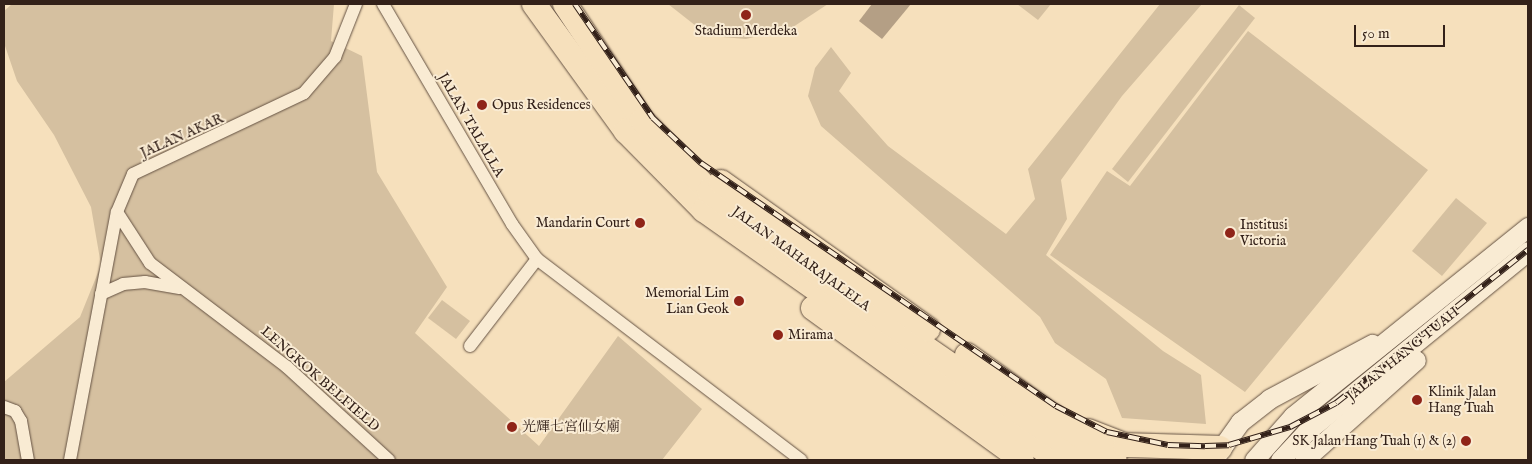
<!DOCTYPE html>
<meta charset="utf-8">
<style>
body{margin:0}
#map{position:relative;width:1532px;height:464px;overflow:hidden;background:#f6e0bc;font-family:"IM FELL English","Noto Serif SC",serif}
div>[style]{position:absolute}
[style*='--x']{left:calc(var(--x)*1px);top:calc(var(--y)*1px);width:calc(var(--w)*1px);rotate:calc(var(--a)*1deg)}
.green>*{inset:0;background:#d5c0a0}
.water>*{inset:0;background:#b49f85}
.roads{filter:drop-shadow(0 0 1px #645142) drop-shadow(0 0 1px #645142)}
.street>*{height:12px;margin:-6px;padding:0 6px;transform-origin:6px;border-radius:6px;background:#f9ebd3}
.secondary>*{height:19px;margin:-9.5px;padding:0 9.5px;transform-origin:9.5px;border-radius:9.5px;background:#f9ebd3}
.highway>*{height:24px;margin:-12px;padding:0 12px;transform-origin:12px;border-radius:12px;background:#f6e0bc}
.rail>*{height:5.5px;margin-top:-2.75px;transform-origin:0;background:repeating-linear-gradient(90deg,#f9ebd3 0 11px,#332119 0 22px);box-sizing:border-box;border-block:1px solid #332119}
.dots>*{width:14px;height:14px;translate:-50% -50%;box-sizing:border-box;border:2px solid #f9ebd3;border-radius:50%}
span{translate:-50% -50%;white-space:nowrap;text-align:center;line-height:1.15;-webkit-text-stroke:4px #f9ebd3;paint-order:stroke}
.poi-label{font-size:14px;color:#332119}
.left{translate:0 -50%;text-align:left}
.right{translate:-100% -50%;text-align:right}
.street-label{font-size:14px;color:#332119}
.frame{position:absolute;inset:0;border:5px solid #332119;pointer-events:none}
.scale{position:absolute;left:1354px;top:25px;width:91px;height:22px;box-sizing:border-box;border:2px solid #332119;border-top:0;padding-left:6px;font-size:15px;line-height:18px;white-space:nowrap;color:#332119;-webkit-text-stroke:4px #f9ebd3;paint-order:stroke}
</style>
<div id="map">
<div class="green">
<div style="clip-path:polygon(12px 4px,334px 4px,331px 41px,362px 56px,377px 172px,447px 287px,415px 333px,539px 446px,618px 336px,702px 409px,662px 460px,4px 460px,4px 382px,80px 317px,101px 265px,91px 207px,54px 135px,17px 81px,4px 43px,4px 11px)"></div>
<div style="clip-path:polygon(668px 4px,828px 4px,793px 27px,746px 39px,722px 37px,696px 26px)"></div>
<div style="clip-path:polygon(1017px 4px,1051px 4px,1038px 20px)"></div>
<div style="clip-path:polygon(1160px 4px,1202px 4px,1122px 96px,1061px 180px,1067px 219px,1046px 255px,1163px 351px,1201px 375px,1206px 424px,1122px 418px,1106px 379px,1055px 343px,1040px 317px,821px 126px,808px 96px,815px 68px,831px 47px,851px 73px,839px 91px,888px 146px,1006px 234px,1035px 199px,1028px 169px)"></div>
<div style="clip-path:polygon(1239px 5px,1255px 18px,1128px 182px,1112px 169px)"></div>
<div style="clip-path:polygon(1248px 31px,1428px 170px,1245px 392px,1050px 255px,1107px 171px,1130px 186px)"></div>
<div style="clip-path:polygon(1456px 198px,1487px 223px,1442px 276px,1412px 251px)"></div>
<div style="clip-path:polygon(442px 300px,470px 321px,456px 339px,428px 318px)"></div>
</div>
<div class="water">
<div style="clip-path:polygon(872px 4px,911px 4px,882px 39px,859px 21px)"></div>
</div>
<div class="roads">
<div class="street">
<div style="--x:383;--y:4;--w:255;--a:59.6"></div>
<div style="--x:512;--y:224;--w:43;--a:54.5"></div>
<div style="--x:117;--y:212;--w:61;--a:57.1"></div>
<div style="--x:150;--y:263;--w:172;--a:37.2"></div>
<div style="--x:287;--y:367;--w:138;--a:42.4"></div>
<div style="--x:101;--y:294;--w:24;--a:-24"></div>
<div style="--x:123;--y:284;--w:22;--a:-5"></div>
<div style="--x:145;--y:282;--w:35;--a:10"></div>
<div style="--x:470;--y:346;--w:110;--a:-52.4"></div>
<div style="--x:537;--y:259;--w:332;--a:37.3"></div>
<div style="--x:4;--y:407;--w:12;--a:20"></div>
<div style="--x:15;--y:411;--w:12;--a:59"></div>
<div style="--x:21;--y:421;--w:40;--a:80"></div>
<div style="--x:70;--y:460;--w:252;--a:-79.3"></div>
<div style="--x:117;--y:212;--w:41;--a:-67.2"></div>
<div style="--x:133;--y:174;--w:189;--a:-25.3"></div>
<div style="--x:304;--y:93;--w:48;--a:-49.3"></div>
<div style="--x:335;--y:57;--w:57;--a:-68.4"></div>
</div>
<div class="secondary">
<div style="--x:1213;--y:460;--w:47;--a:-54.6"></div>
<div style="--x:1240;--y:422;--w:37;--a:-38"></div>
<div style="--x:1269;--y:399;--w:117;--a:-28.1"></div>
<div style="--x:1254;--y:460;--w:59;--a:-48.4"></div>
<div style="--x:1293;--y:416;--w:302;--a:-38.8"></div>
<div style="--x:1280;--y:460;--w:38;--a:-47"></div>
<div style="--x:1306;--y:432;--w:286;--a:-39.2"></div>
<div style="--x:1304;--y:460;--w:150;--a:-41.8"></div>
</div>
<div class="highway">
<div style="--x:534;--y:4;--w:157;--a:54.1"></div>
<div style="--x:626;--y:131;--w:111;--a:45.4"></div>
<div style="--x:704;--y:210;--w:434;--a:35.2"></div>
<div style="--x:565;--y:4;--w:139;--a:56.4"></div>
<div style="--x:642;--y:120;--w:98;--a:46.7"></div>
<div style="--x:709;--y:191;--w:125;--a:37.5"></div>
<div style="--x:808;--y:267;--w:341;--a:34.5"></div>
<div style="--x:721;--y:182;--w:254;--a:35.4"></div>
<div style="--x:813;--y:308;--w:258;--a:36"></div>
<div style="--x:967;--y:355;--w:181;--a:35.4"></div>
<div style="--x:1088;--y:431;--w:40;--a:21"></div>
<div style="--x:1125;--y:445;--w:95;--a:1.8"></div>
</div>
</div>
<div class="rail">
<div style="--x:575;--y:4;--w:138;--a:55.6"></div>
<div style="--x:653;--y:118;--w:66;--a:43.2"></div>
<div style="--x:701;--y:163;--w:430;--a:34.4"></div>
<div style="--x:1056;--y:406;--w:57;--a:27"></div>
<div style="--x:1107;--y:432;--w:62;--a:12"></div>
<div style="--x:1168;--y:445;--w:37;--a:2"></div>
<div style="--x:1205;--y:446;--w:24;--a:-2"></div>
<div style="--x:1229;--y:445;--w:64;--a:-16.4"></div>
<div style="--x:1290;--y:427;--w:52;--a:-27.6"></div>
<div style="--x:1336;--y:403;--w:246;--a:-38.6"></div>
</div>
<div class="dots">
<div style="left:746px;top:15px;background:#8f2418"></div>
<div style="left:482px;top:105px;background:#8f2418"></div>
<div style="left:640px;top:223px;background:#8f2418"></div>
<div style="left:1230px;top:233px;background:#8f2418"></div>
<div style="left:739px;top:301px;background:#8f2418"></div>
<div style="left:778px;top:335px;background:#8f2418"></div>
<div style="left:1417px;top:400px;background:#8f2418"></div>
<div style="left:512px;top:427px;background:#8f2418"></div>
<div style="left:1466px;top:441px;background:#8f2418"></div>
</div>
<div class="poi-label">
<span style="left:746px;top:31px">Stadium Merdeka</span>
<span class="left" style="left:492px;top:105px">Opus Residences</span>
<span class="right" style="left:630px;top:223px">Mandarin Court</span>
<span class="left" style="left:1240px;top:233px">Institusi<br>Victoria</span>
<span class="right" style="left:729px;top:301px">Memorial Lim<br>Lian Geok</span>
<span class="left" style="left:788px;top:335px">Mirama</span>
<span class="left" style="left:1428px;top:400px">Klinik Jalan<br>Hang Tuah</span>
<span class="left" style="left:522px;top:427px">光輝七宮仙女廟</span>
<span class="right" style="left:1456px;top:441px">SK Jalan Hang Tuah (1) &amp; (2)</span>
</div>
<div class="street-label">
<span style="left:471px;top:125px;rotate:60deg">JALAN TALALLA</span>
<span style="left:182px;top:136px;rotate:-24deg">JALAN AKAR</span>
<span style="left:801px;top:259px;rotate:36deg">JALAN MAHARAJALELA</span>
<span style="left:1403px;top:354px;rotate:-39deg">JALAN HANG TUAH</span>
<span style="left:320px;top:379px;rotate:41deg">LENGKOK BELFIELD</span>
</div>
<div class="frame"></div>
<div class="scale">50 m</div>
</div>
